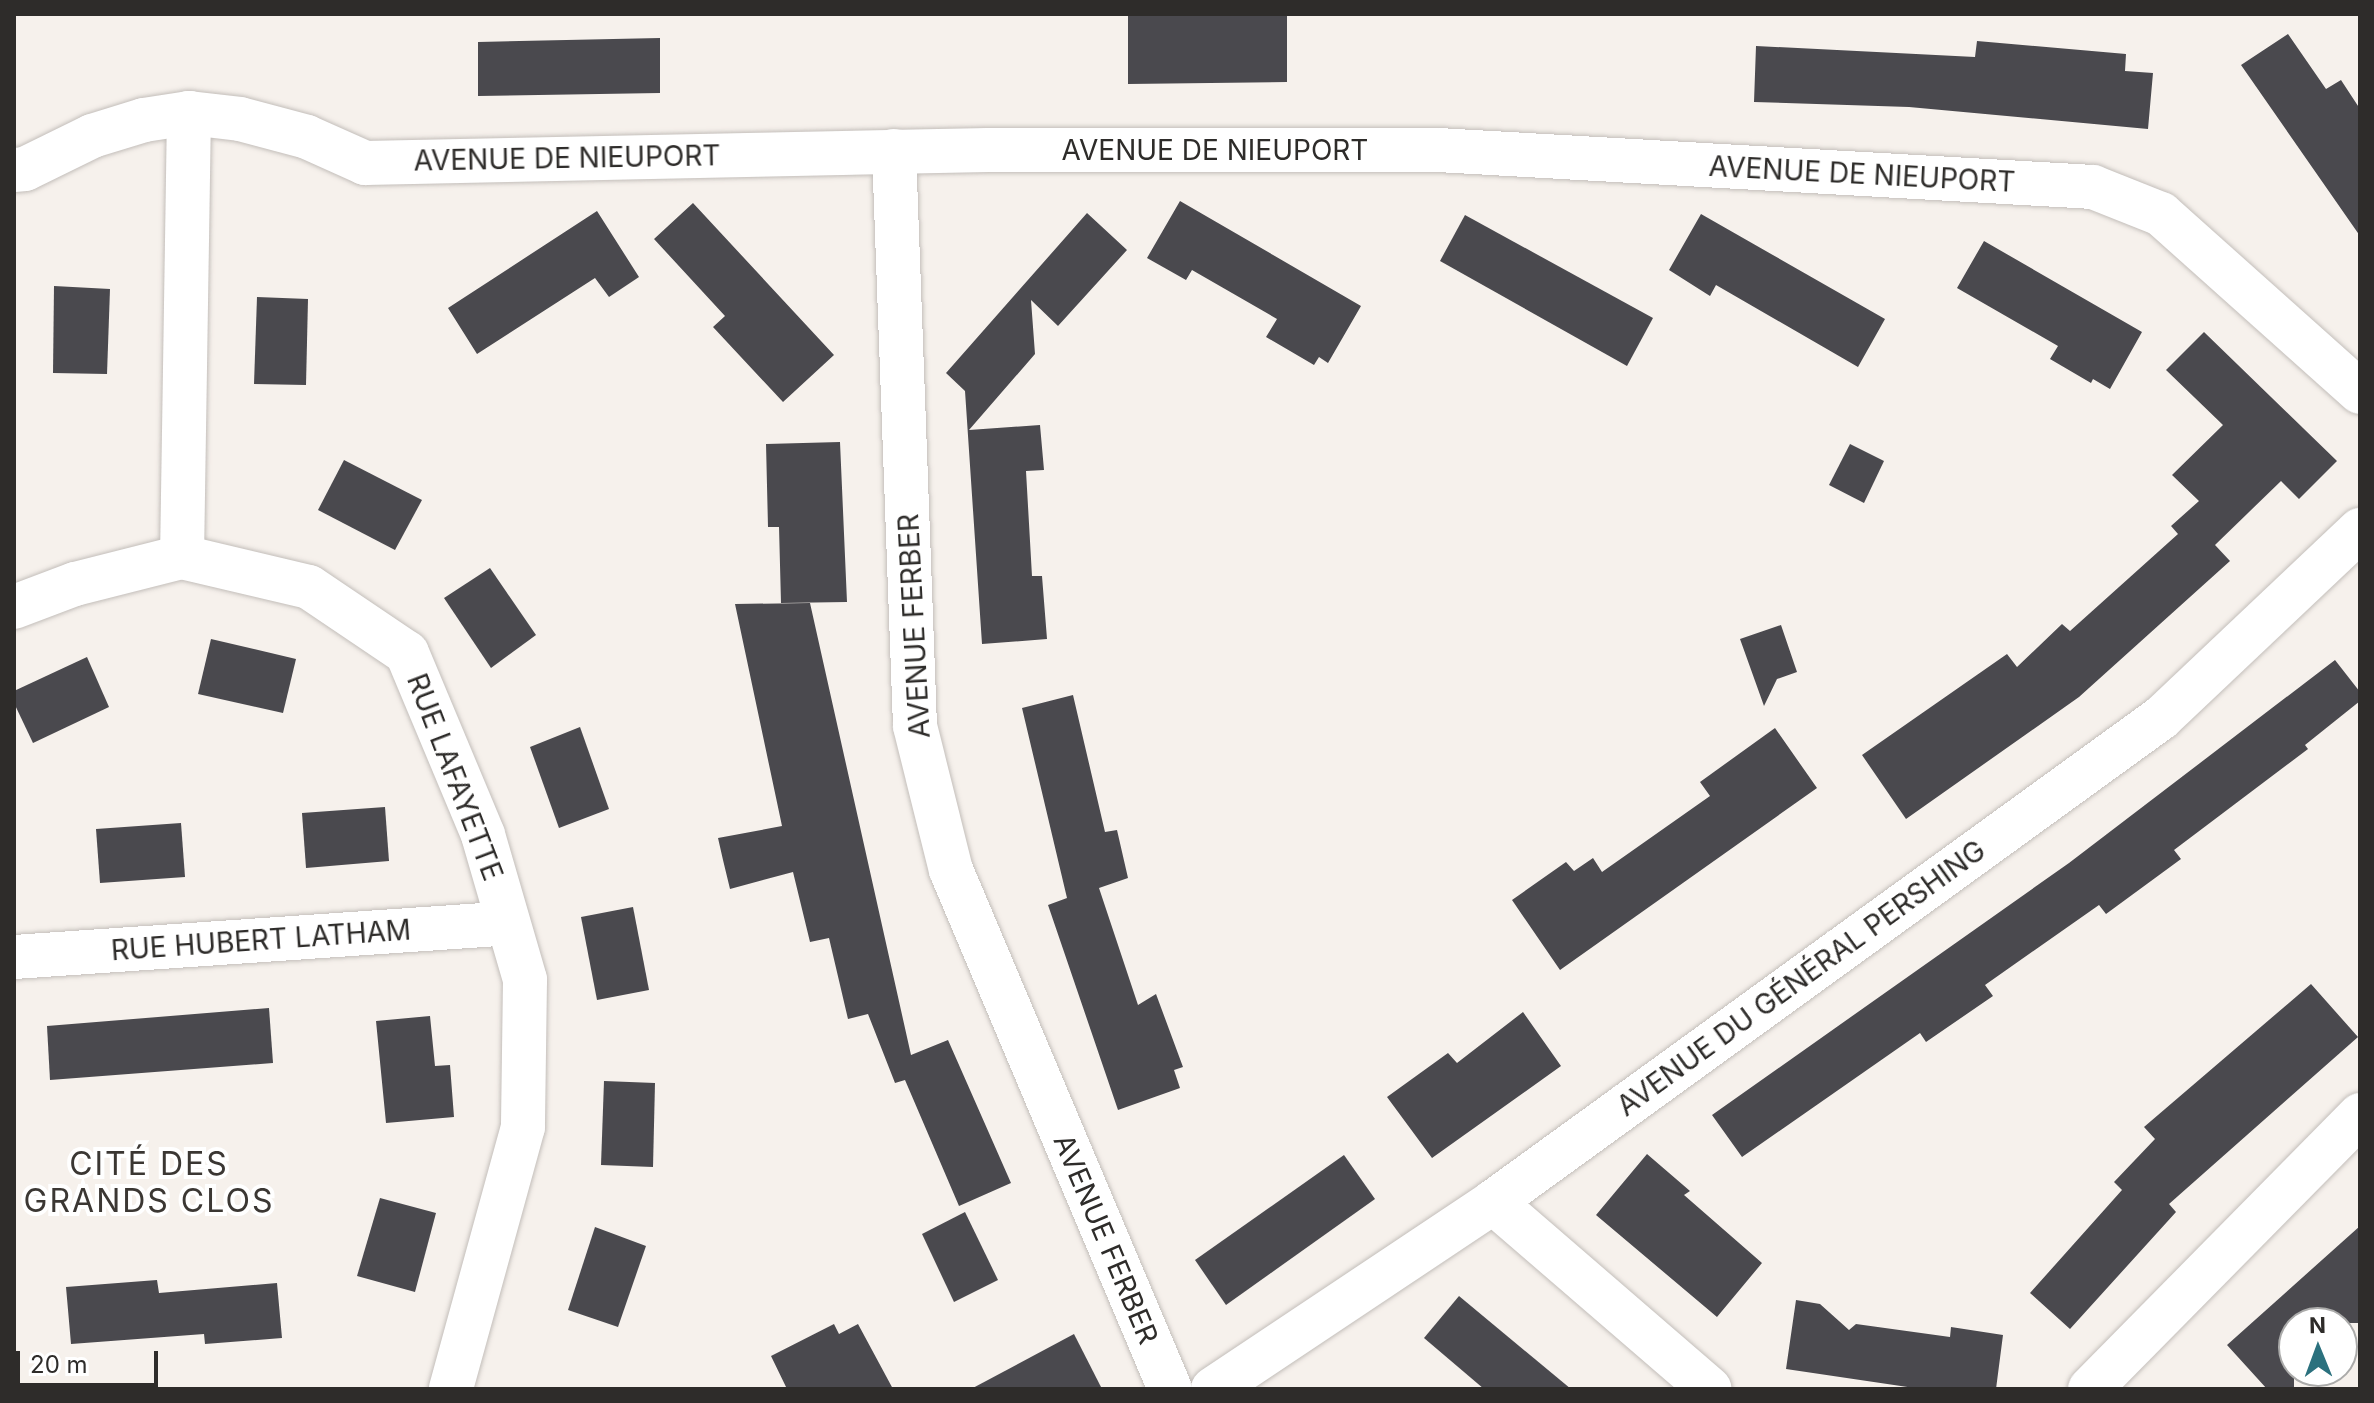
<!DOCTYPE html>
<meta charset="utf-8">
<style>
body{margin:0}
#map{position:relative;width:2374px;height:1403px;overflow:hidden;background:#f6f1ec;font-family:Inter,sans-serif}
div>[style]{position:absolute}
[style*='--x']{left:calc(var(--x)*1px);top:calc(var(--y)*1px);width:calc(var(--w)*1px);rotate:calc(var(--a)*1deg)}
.building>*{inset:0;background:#4a494e}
.roads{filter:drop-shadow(0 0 2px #c3beba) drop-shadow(0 0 2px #c3beba)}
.minor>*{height:44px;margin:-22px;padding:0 22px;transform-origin:22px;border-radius:22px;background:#fff}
span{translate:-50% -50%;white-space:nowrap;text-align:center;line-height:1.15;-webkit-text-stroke:8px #fff;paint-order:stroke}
.street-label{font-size:28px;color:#2e2c2a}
.quarter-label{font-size:32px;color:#3b3733;letter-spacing:2px}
.frame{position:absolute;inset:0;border:16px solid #2e2c2a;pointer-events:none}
.north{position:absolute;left:2278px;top:1307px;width:80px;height:80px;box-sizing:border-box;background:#fff;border:2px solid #ababaa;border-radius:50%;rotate:359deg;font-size:22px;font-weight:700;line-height:32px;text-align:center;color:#2e2c2a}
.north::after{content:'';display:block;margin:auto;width:28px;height:36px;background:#2b717e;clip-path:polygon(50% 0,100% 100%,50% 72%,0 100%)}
.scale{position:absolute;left:16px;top:1351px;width:142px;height:36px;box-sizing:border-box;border:4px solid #2e2c2a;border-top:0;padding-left:10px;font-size:24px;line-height:28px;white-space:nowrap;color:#2e2c2a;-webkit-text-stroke:6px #fff;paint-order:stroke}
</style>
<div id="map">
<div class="building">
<div style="clip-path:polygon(1128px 14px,1287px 14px,1287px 82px,1128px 84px)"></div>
<div style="clip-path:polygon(2288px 34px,2326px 89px,2341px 80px,2360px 109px,2360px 236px,2241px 65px)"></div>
<div style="clip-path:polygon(660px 38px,660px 93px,478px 96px,478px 42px)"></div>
<div style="clip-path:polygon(1977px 41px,2126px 54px,2125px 71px,2153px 73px,2148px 129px,1909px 107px,1754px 102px,1756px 46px,1975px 57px)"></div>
<div style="clip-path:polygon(1180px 201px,1361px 306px,1328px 363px,1319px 357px,1314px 365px,1266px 337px,1277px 319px,1192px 270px,1186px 280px,1147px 258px)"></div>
<div style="clip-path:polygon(693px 203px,834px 355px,783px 402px,713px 327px,725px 316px,654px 239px)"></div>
<div style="clip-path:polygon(597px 211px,639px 277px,609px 297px,595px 278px,477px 354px,448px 308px)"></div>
<div style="clip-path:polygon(1087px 213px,1127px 250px,1058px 326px,1031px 300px,1035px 354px,969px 430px,1040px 425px,1044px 470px,1026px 471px,1032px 576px,1042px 576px,1047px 639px,982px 644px,965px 391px,946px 373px)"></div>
<div style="clip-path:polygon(1701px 214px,1885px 319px,1858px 367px,1716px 285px,1710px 296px,1669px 270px)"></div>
<div style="clip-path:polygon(1465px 215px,1653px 318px,1627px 366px,1440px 261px)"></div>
<div style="clip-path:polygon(1984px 241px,2142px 332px,2110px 389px,2093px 379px,2091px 383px,2050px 359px,2058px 346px,1957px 288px)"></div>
<div style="clip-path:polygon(54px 286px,110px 289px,107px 374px,53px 373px)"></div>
<div style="clip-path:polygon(257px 297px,308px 299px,306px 385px,254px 384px)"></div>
<div style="clip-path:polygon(2204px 332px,2337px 461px,2299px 499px,2281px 481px,2215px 545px,2230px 561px,2079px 697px,1906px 819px,1862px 755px,2007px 654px,2017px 667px,2062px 624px,2070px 631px,2178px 534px,2171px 526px,2199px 501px,2172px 475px,2223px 425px,2166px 370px)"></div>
<div style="clip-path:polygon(840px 442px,847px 602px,781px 603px,779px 527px,768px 527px,766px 444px)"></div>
<div style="clip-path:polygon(1850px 444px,1884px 461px,1864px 503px,1829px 485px)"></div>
<div style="clip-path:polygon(344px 460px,422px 500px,395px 550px,318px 510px)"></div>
<div style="clip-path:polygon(490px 568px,536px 635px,491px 668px,444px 598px)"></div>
<div style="clip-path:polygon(810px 603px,911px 1055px,948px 1040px,1011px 1183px,959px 1206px,905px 1080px,895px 1083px,868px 1014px,848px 1019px,829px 938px,810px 942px,793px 872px,730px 889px,723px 860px,718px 838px,782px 826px,735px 604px)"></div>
<div style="clip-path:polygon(1781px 625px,1797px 672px,1777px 679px,1764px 706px,1740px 639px)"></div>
<div style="clip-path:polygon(211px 639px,296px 659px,283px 713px,198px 694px)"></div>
<div style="clip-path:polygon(87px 657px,109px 707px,33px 743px,14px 703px,14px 691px)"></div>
<div style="clip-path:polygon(2335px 660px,2360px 692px,2360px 701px,2305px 745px,2308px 749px,2174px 850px,2181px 859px,2106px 914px,2099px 905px,1985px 985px,1993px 996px,1926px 1042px,1920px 1033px,1742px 1157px,1712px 1115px,2069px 863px)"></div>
<div style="clip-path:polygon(1073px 695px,1105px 832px,1117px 830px,1128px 878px,1099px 888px,1138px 1005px,1156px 994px,1183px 1067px,1174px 1070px,1180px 1088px,1118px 1110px,1048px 905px,1067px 898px,1022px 708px)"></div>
<div style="clip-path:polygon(580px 727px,609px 809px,559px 828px,530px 747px)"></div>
<div style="clip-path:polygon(1775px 728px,1817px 788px,1560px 970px,1512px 900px,1566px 862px,1574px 871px,1593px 858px,1602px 872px,1710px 796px,1700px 782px)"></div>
<div style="clip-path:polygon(385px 807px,389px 861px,306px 868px,302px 813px)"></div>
<div style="clip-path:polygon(181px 823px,185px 877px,100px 883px,96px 829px)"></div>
<div style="clip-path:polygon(633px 907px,649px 990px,597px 1000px,581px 917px)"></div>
<div style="clip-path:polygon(2311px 984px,2358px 1037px,2169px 1204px,2176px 1212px,2070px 1329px,2030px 1293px,2122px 1190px,2114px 1182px,2155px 1139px,2144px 1127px)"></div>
<div style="clip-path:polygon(269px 1008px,273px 1063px,50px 1080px,47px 1026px)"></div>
<div style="clip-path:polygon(1523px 1012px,1561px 1066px,1432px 1158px,1387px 1097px,1448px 1053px,1457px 1063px)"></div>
<div style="clip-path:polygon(430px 1016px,435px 1066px,450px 1065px,454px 1117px,386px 1123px,376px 1021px)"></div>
<div style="clip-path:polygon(604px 1081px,655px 1083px,653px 1167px,601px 1165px)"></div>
<div style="clip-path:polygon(1647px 1154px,1690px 1191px,1684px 1195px,1762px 1263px,1717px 1317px,1596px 1215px)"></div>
<div style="clip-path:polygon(1344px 1155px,1375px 1199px,1226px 1305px,1195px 1260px)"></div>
<div style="clip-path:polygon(380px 1198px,436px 1213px,415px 1292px,357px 1276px)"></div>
<div style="clip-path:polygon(965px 1212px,998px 1280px,954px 1302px,922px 1234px)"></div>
<div style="clip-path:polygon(2360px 1226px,2360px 1323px,2294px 1323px,2294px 1389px,2267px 1389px,2227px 1345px)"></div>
<div style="clip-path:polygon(595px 1227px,646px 1246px,618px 1327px,568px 1310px)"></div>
<div style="clip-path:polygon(157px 1280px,159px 1293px,277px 1283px,282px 1338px,205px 1344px,204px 1334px,71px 1344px,66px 1287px)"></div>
<div style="clip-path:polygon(1459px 1296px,1571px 1389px,1484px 1389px,1424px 1338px)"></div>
<div style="clip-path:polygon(1796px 1300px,1820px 1304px,1849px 1330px,1856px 1324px,1950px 1337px,1951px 1327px,2003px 1335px,1996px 1389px,1921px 1389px,1786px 1369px)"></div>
<div style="clip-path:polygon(834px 1324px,839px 1334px,858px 1324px,893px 1389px,787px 1389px,771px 1356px)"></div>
<div style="clip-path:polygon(1074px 1334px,1102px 1389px,971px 1389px)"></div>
</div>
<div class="roads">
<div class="minor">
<div style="--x:189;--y:113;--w:444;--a:90.9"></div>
<div style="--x:182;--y:557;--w:130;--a:13.3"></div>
<div style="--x:309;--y:587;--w:118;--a:34"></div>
<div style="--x:407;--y:653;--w:197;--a:67.3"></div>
<div style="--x:483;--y:835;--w:151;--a:73.8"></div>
<div style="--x:525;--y:980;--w:147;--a:90.8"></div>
<div style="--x:523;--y:1127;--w:272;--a:105.4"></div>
<div style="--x:894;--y:151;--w:575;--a:87.91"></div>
<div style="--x:915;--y:726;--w:148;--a:76"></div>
<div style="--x:951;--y:870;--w:563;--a:67.12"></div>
<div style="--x:14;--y:170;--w:11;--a:-5"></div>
<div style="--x:25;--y:169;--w:75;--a:-26.2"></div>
<div style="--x:92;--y:136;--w:54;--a:-17.1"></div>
<div style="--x:144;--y:120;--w:46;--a:-8.8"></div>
<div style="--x:189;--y:113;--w:51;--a:6.7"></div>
<div style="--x:240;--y:119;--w:69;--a:15"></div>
<div style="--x:307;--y:137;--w:64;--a:24.1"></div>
<div style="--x:365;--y:163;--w:623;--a:-1.2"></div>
<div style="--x:988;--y:150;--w:450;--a:0"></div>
<div style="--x:1438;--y:150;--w:656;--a:3.23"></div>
<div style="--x:2093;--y:187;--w:73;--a:21.7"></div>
<div style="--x:2161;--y:214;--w:267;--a:41.8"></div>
<div style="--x:14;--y:607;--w:65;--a:-20.7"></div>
<div style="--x:75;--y:584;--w:110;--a:-14.2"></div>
<div style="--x:14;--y:957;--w:495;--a:-3.9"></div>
<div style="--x:1493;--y:1202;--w:286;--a:40.8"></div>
<div style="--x:1213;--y:1389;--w:337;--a:-33.7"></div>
<div style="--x:1493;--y:1202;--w:825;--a:-35.93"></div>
<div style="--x:2161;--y:718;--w:274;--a:-43.4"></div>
<div style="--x:2090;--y:1389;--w:385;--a:-45.4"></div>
</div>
</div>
<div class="street-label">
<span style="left:1215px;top:150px">AVENUE DE NIEUPORT</span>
<span style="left:567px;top:158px;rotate:-1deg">AVENUE DE NIEUPORT</span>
<span style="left:1862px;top:174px;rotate:3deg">AVENUE DE NIEUPORT</span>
<span style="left:914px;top:626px;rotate:-93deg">AVENUE FERBER</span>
<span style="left:455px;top:777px;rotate:69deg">RUE LAFAYETTE</span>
<span style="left:261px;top:940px;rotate:-4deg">RUE HUBERT LATHAM</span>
<span style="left:1801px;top:978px;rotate:-36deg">AVENUE DU GÉNÉRAL PERSHING</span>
<span style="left:1106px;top:1239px;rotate:67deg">AVENUE FERBER</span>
</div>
<div class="quarter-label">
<span style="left:149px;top:1183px">CITÉ DES<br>GRANDS CLOS</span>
</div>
<div class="frame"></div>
<div class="north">N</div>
<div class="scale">20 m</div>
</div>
